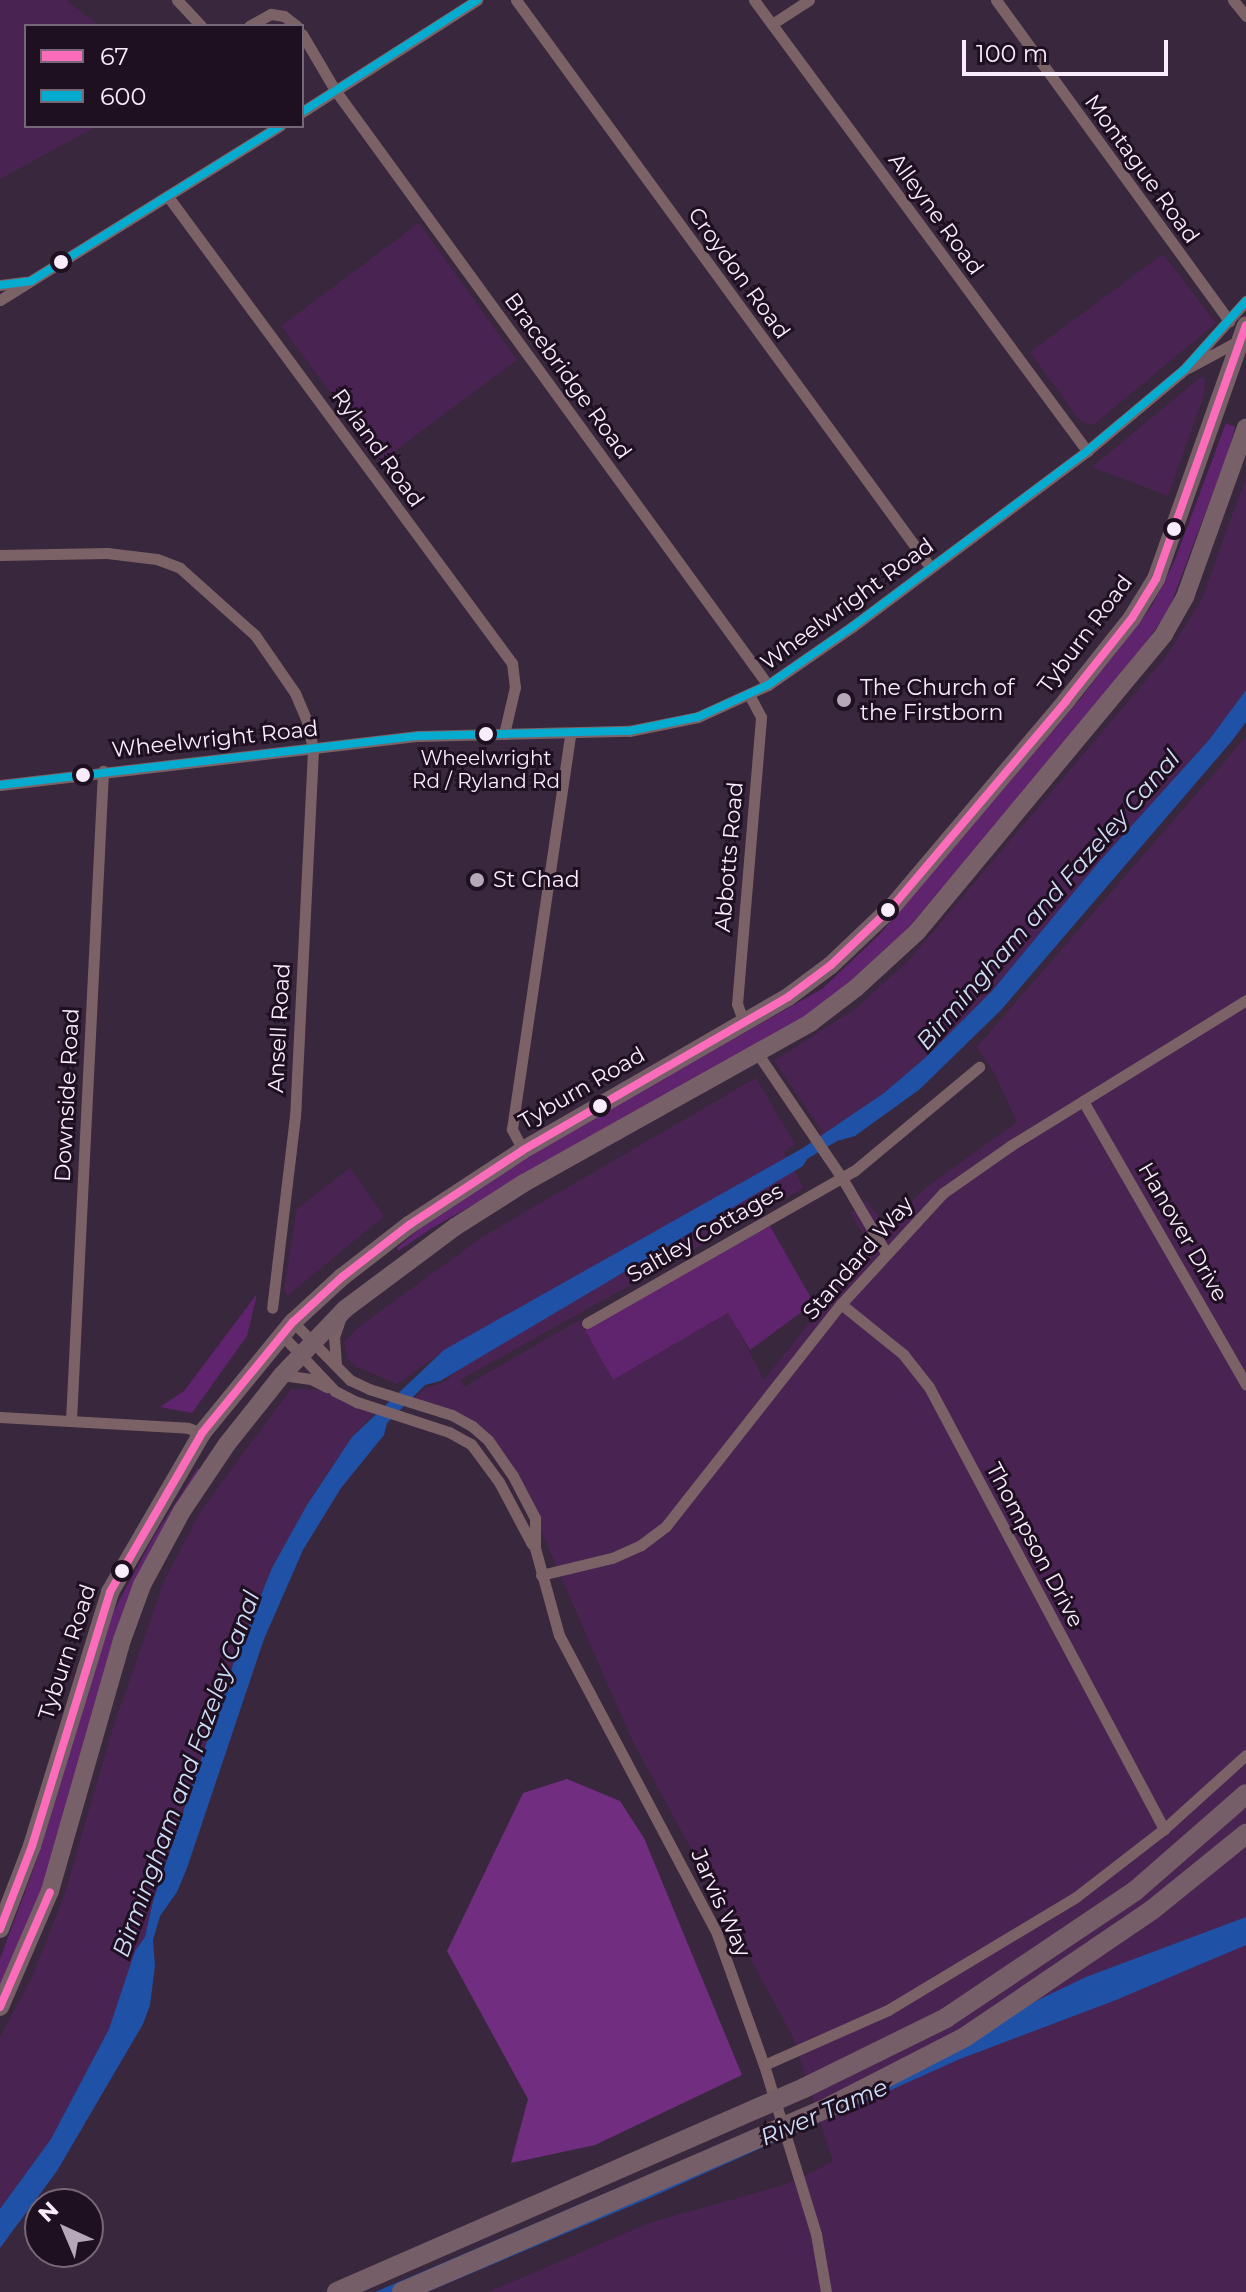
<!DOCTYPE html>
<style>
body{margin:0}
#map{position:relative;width:1246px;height:2292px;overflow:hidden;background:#39273d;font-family:Montserrat,sans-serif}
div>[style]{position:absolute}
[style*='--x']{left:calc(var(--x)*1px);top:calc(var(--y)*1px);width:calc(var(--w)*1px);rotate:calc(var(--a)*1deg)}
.built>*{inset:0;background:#492452}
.green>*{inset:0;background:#60236d}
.forest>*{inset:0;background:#712d80}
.water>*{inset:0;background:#1f51a7}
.minor>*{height:11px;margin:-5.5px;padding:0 5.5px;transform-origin:5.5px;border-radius:5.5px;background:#7b6266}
.trunk>*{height:18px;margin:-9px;padding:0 9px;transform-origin:9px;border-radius:9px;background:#786069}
.motorway-bridge>*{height:20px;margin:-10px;padding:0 10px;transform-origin:10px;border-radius:10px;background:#755e68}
.bus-1>*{height:8px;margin:-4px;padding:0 4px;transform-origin:4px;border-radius:4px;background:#fb6dba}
.bus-2>*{height:8px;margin:-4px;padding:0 4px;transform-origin:4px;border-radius:4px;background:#06acd0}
.dots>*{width:22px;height:22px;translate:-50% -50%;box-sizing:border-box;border:4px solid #1e0f21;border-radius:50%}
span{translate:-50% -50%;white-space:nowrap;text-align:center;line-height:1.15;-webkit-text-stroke:6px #1e0f21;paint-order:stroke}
.bus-label{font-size:20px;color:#f9ecfc}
.street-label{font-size:22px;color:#f9ecfc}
.poi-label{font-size:22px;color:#f9ecfc}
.left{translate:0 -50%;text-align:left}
.water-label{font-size:24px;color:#cedef7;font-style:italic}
.legend{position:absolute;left:24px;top:24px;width:280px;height:104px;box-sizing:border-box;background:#1e0f21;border:2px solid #766779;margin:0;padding:10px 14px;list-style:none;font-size:24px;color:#f9ecfc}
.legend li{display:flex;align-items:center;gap:16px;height:40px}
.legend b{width:40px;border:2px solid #766779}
.north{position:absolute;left:24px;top:2188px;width:80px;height:80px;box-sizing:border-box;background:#1e0f21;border:2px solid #766779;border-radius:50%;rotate:316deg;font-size:22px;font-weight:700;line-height:32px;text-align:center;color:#f9ecfc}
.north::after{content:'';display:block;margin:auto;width:28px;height:36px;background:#b6a7b9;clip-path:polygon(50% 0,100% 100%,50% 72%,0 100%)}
.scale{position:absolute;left:962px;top:40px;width:206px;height:36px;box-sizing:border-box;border:4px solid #f9ecfc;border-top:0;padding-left:10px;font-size:24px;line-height:28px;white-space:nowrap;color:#f9ecfc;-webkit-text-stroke:6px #1e0f21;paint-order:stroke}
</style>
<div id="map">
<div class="built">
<div style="clip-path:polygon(0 0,66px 0,99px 26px,26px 26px,26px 126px,97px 126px,0 179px)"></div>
<div style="clip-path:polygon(419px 223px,517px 360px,381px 461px,281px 326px)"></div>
<div style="clip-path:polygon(1163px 254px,1216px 323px,1094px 424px,1087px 424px,1078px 418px,1030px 352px)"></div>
<div style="clip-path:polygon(1201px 377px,1205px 378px,1204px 395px,1168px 496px,1092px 467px)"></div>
<div style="clip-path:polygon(1246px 477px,1246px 690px,1209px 740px,1098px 863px,992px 991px,925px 1058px,884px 1093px,815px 1141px,822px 1131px,774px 1061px,855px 1009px,909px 960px,1165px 658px,1201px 601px)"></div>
<div style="clip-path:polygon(1246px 737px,1246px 2292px,489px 2292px,649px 2223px,787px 2184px,833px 2162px,793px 2037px,632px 1740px,536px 1519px,503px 1458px,474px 1428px,411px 1402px,425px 1388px,445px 1382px,455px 1372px,444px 1351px,397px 1384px,357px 1367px,347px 1359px,344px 1342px,360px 1326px,484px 1236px,756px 1078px,795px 1144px,784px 1152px,804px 1188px,460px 1380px,464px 1387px,579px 1320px,613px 1380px,729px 1313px,764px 1380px,870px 1247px,851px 1213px,866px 1201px,885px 1224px,890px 1224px,924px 1189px,1017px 1122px,994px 1072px,977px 1047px)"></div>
<div style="clip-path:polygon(350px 1168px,384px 1216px,287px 1296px,284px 1289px,297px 1209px)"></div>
<div style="clip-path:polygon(291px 1389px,335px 1390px,379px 1409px,352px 1437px,315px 1492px,272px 1568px,234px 1662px,153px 1901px,145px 1937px,135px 1951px,109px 2029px,51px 2139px,0 2209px,0 2037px,32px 1977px,64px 1896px,112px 1731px,164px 1581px,200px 1512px)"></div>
</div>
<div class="green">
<div style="clip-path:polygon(1226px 423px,1235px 427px,1229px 450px,1169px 609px,1133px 663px,908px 928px,831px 1000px,760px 1044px,432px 1228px,398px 1251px,397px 1248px,447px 1205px,527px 1155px,822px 989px,879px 935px,1081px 698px,1151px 607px,1175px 560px)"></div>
<div style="clip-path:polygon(770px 1226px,814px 1303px,750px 1350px,728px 1313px,613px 1380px,585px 1330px)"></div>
<div style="clip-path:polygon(257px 1294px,247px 1336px,192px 1413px,160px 1407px,184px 1391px)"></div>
<div style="clip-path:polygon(197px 1469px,202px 1469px,155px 1549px,45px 1890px,0 1994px,0 1959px,38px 1857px,111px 1616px,153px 1538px)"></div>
</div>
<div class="forest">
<div style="clip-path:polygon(567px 1779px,620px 1801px,644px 1838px,742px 2075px,595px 2145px,511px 2163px,528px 2099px,447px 1951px,523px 1793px)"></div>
</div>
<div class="water">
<div style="clip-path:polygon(1246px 690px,1246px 722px,1231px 742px,1001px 1010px,920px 1089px,855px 1136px,837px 1141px,807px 1159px,803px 1166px,440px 1381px,425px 1385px,387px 1423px,384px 1435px,341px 1488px,303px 1550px,264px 1639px,187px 1868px,177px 1892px,160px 1916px,153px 1940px,155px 1966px,150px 2005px,143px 2024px,57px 2171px,0 2248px,0 2209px,51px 2139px,109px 2029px,135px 1951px,145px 1937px,153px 1901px,234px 1662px,272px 1568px,307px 1505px,352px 1437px,444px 1350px,803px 1148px,884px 1093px,925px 1058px,992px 991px,1098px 863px,1209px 740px)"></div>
<div style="clip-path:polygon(1246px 1917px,1246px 1945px,1116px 2000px,960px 2059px,652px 2197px,427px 2292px,375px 2292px,868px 2081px,1086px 1977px)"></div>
</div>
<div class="minor">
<div style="--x:177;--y:0;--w:35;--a:47"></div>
<div style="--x:516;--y:0;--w:703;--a:53.85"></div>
<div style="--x:754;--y:0;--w:561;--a:53.56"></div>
<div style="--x:996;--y:0;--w:397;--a:54"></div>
<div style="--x:1233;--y:0;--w:21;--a:51"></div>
<div style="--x:772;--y:24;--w:44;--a:-33"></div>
<div style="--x:249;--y:26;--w:25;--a:-29"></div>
<div style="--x:271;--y:14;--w:13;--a:9"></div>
<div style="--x:284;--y:16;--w:16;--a:38"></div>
<div style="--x:302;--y:34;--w:65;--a:59.5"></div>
<div style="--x:335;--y:90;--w:736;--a:53.96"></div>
<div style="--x:302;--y:112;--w:208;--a:-32.6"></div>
<div style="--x:169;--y:198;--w:578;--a:53.59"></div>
<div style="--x:512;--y:663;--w:24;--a:83"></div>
<div style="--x:515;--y:687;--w:48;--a:103.2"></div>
<div style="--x:0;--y:285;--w:26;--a:-7"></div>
<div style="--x:0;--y:300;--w:330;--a:-31.9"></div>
<div style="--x:1188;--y:368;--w:59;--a:-28.3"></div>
<div style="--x:0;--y:555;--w:107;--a:-1.1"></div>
<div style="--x:107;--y:553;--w:50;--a:6.8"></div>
<div style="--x:157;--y:559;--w:25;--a:21"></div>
<div style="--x:180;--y:568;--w:101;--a:41.8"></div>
<div style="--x:255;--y:635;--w:70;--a:55.4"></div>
<div style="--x:295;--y:693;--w:30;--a:67"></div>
<div style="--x:307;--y:721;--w:30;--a:78"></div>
<div style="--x:313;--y:750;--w:366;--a:92.8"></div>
<div style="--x:295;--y:1116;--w:193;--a:96.8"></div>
<div style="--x:0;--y:785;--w:421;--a:-6.7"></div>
<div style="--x:418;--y:736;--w:211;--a:-1.4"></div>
<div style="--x:629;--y:731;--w:70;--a:-11.5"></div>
<div style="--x:698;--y:717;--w:77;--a:-24.6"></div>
<div style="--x:768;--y:685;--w:102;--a:-34.6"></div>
<div style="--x:852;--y:627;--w:294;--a:-36.8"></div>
<div style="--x:1087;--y:451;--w:126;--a:-39.9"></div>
<div style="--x:1184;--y:370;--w:93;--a:-48.1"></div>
<div style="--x:744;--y:1023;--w:20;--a:-110"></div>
<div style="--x:737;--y:1004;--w:288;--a:-85.2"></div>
<div style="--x:761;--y:717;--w:24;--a:-118"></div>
<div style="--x:758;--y:1054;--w:150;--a:55.9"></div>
<div style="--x:842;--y:1178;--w:87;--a:59.6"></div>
<div style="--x:1083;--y:1101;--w:327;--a:60.1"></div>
<div style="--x:523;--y:1150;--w:24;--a:-118"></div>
<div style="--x:512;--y:1129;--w:398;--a:-81.6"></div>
<div style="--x:841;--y:1304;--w:80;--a:38.9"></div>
<div style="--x:903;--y:1354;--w:42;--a:51.8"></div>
<div style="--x:929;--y:1387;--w:501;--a:62"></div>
<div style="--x:293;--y:1322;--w:81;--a:45.5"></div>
<div style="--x:350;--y:1380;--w:21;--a:25"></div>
<div style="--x:369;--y:1389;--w:87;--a:17.4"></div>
<div style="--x:452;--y:1415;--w:23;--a:29"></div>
<div style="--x:472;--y:1426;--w:21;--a:41"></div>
<div style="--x:488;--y:1440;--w:44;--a:55.2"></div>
<div style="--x:513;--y:1476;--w:47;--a:62.4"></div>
<div style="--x:535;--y:1518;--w:30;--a:90"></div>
<div style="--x:535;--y:1548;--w:90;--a:74.6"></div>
<div style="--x:559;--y:1635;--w:338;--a:62.1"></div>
<div style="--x:717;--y:1934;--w:139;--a:70.3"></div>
<div style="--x:764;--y:2065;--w:177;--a:72.9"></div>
<div style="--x:816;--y:2234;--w:59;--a:80.2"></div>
<div style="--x:587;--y:1323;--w:307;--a:-29.7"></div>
<div style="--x:854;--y:1171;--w:163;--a:-39.8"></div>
<div style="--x:282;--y:1335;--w:77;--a:46.6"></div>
<div style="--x:335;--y:1391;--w:25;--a:27"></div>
<div style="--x:357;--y:1402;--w:97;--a:18.1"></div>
<div style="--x:449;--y:1432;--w:25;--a:29"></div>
<div style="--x:471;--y:1444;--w:47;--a:53.6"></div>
<div style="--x:499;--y:1482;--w:70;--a:62"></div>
<div style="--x:336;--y:1365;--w:28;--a:-94"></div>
<div style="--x:334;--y:1337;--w:18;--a:-71"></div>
<div style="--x:282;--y:1375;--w:29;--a:8"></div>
<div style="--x:311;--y:1379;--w:18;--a:27"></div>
<div style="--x:0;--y:1417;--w:188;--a:3.3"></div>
<div style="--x:188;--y:1428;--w:15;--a:20"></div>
<div style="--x:71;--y:1421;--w:651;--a:-87.18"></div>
<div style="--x:541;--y:1575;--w:73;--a:-13.5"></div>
<div style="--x:612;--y:1558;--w:32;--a:-24"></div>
<div style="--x:641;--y:1545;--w:31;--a:-37"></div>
<div style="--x:666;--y:1526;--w:283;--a:-51.8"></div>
<div style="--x:841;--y:1304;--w:151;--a:-47.4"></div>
<div style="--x:943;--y:1193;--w:82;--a:-35"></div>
<div style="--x:1010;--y:1146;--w:278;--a:-31.7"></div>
<div style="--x:764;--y:2065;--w:136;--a:-23.9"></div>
<div style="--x:888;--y:2010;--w:219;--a:-31"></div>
<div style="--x:1076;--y:1897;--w:111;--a:-37.7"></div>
<div style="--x:1164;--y:1829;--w:110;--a:-42.1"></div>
</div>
<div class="trunk">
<div style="--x:0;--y:1929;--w:89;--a:-68.9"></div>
<div style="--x:32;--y:1846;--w:266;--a:-72.9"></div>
<div style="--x:110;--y:1592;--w:184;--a:-59.9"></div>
<div style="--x:202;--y:1433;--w:144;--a:-50.7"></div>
<div style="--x:293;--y:1322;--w:67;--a:-42.6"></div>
<div style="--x:342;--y:1277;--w:85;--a:-37.8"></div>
<div style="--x:409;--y:1225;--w:136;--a:-33.3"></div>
<div style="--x:523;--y:1150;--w:306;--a:-30"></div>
<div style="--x:788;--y:997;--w:54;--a:-36.7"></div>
<div style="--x:831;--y:965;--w:86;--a:-43.6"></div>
<div style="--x:893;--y:906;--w:268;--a:-49.8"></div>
<div style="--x:1066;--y:701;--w:106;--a:-51.5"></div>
<div style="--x:1132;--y:618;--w:46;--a:-58.4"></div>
<div style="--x:1156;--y:579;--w:269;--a:-70.5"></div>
<div style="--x:0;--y:2007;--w:126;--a:-66.7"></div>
<div style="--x:50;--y:1891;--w:261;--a:-74"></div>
<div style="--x:122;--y:1640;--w:59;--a:-70"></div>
<div style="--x:142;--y:1585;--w:84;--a:-61.6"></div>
<div style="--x:182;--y:1511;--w:81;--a:-56.1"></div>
<div style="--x:227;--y:1444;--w:88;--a:-51.4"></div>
<div style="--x:282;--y:1375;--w:91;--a:-46.3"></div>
<div style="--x:345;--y:1309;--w:137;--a:-36.7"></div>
<div style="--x:455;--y:1227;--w:82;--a:-32.5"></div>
<div style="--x:524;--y:1183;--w:328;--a:-29.2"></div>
<div style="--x:810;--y:1023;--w:58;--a:-37.3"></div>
<div style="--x:856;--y:988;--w:83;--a:-42.6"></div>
<div style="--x:917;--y:932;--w:387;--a:-50.3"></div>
<div style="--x:1164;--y:634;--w:43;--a:-60.4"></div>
<div style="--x:1185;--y:597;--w:180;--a:-70.2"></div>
</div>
<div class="motorway-bridge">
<div style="--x:337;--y:2292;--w:510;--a:-23.6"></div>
<div style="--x:804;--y:2088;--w:158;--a:-26.2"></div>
<div style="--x:946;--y:2018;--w:228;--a:-33.9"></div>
<div style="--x:1135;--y:1891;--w:147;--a:-41.1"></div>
<div style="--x:402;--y:2292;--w:468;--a:-23.4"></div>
<div style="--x:831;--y:2106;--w:151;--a:-27.2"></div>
<div style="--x:965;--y:2037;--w:226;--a:-34.2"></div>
<div style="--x:1152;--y:1910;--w:121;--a:-39"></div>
</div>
<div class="bus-1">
<div style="--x:0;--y:1929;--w:89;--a:-68.9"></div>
<div style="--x:32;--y:1846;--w:266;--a:-72.9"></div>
<div style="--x:110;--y:1592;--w:184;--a:-59.9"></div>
<div style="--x:202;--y:1433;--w:144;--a:-50.7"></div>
<div style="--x:293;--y:1322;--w:67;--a:-42.6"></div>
<div style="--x:342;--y:1277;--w:85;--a:-37.8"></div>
<div style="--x:409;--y:1225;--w:136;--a:-33.3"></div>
<div style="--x:523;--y:1150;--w:306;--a:-30"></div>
<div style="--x:788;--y:997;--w:54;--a:-36.7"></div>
<div style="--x:831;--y:965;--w:86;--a:-43.6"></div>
<div style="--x:893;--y:906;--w:268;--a:-49.8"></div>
<div style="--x:1066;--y:701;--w:106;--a:-51.5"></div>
<div style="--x:1132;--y:618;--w:46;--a:-58.4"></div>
<div style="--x:1156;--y:579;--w:269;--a:-70.5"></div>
<div style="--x:0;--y:2007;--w:125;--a:-66.5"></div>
</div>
<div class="bus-2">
<div style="--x:302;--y:112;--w:208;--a:-32.6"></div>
<div style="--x:0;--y:285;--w:31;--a:-7"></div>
<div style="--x:31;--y:281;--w:293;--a:-31.9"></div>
<div style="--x:0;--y:785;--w:421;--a:-6.7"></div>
<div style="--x:418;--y:736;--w:211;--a:-1.4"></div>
<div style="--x:629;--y:731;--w:70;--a:-11.5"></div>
<div style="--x:698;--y:717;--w:77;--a:-24.6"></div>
<div style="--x:768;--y:685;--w:102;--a:-34.6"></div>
<div style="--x:852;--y:627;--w:294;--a:-36.8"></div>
<div style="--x:1087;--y:451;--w:126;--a:-39.9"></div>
<div style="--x:1184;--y:370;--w:93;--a:-48.1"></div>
</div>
<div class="dots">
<div style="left:61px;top:262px;background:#f9ecfc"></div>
<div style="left:1174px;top:529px;background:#f9ecfc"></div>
<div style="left:844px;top:700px;background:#b6a7b9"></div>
<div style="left:486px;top:734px;background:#f9ecfc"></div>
<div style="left:83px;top:775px;background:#f9ecfc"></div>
<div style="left:477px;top:880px;background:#b6a7b9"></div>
<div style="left:888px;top:910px;background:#f9ecfc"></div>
<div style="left:600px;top:1106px;background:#f9ecfc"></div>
<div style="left:122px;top:1571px;background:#f9ecfc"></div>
</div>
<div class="bus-label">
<span style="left:486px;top:770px">Wheelwright<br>Rd / Ryland Rd</span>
</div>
<div class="street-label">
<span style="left:1142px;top:169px;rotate:54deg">Montague Road</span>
<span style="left:936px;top:214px;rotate:54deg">Alleyne Road</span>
<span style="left:739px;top:273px;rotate:54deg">Croydon Road</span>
<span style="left:568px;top:376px;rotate:54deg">Bracebridge Road</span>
<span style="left:378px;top:448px;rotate:54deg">Ryland Road</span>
<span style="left:847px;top:604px;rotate:-36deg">Wheelwright Road</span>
<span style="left:1085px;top:634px;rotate:-53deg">Tyburn Road</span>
<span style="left:215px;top:739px;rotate:-6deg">Wheelwright Road</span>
<span style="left:729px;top:857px;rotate:-85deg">Abbotts Road</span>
<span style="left:279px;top:1028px;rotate:-87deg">Ansell Road</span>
<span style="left:582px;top:1088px;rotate:-30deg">Tyburn Road</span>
<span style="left:67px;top:1095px;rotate:-87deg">Downside Road</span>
<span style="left:1183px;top:1232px;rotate:60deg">Hanover Drive</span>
<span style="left:705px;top:1233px;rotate:-30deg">Saltley Cottages</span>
<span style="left:858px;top:1258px;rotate:-49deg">Standard Way</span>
<span style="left:1035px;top:1545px;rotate:62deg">Thompson Drive</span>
<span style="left:67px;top:1652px;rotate:-72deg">Tyburn Road</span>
<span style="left:721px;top:1903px;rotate:66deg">Jarvis Way</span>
</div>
<div class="poi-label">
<span class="left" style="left:860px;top:700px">The Church of<br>the Firstborn</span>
<span class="left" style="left:493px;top:880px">St Chad</span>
</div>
<div class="water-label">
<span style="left:1048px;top:900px;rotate:-49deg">Birmingham and Fazeley Canal</span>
<span style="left:186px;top:1774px;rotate:-70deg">Birmingham and Fazeley Canal</span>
<span style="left:824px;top:2112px;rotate:-23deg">River Tame</span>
</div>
<ul class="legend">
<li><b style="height:10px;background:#fb6dba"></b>67</li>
<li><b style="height:10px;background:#06acd0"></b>600</li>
</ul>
<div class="north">N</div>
<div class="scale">100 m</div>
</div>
